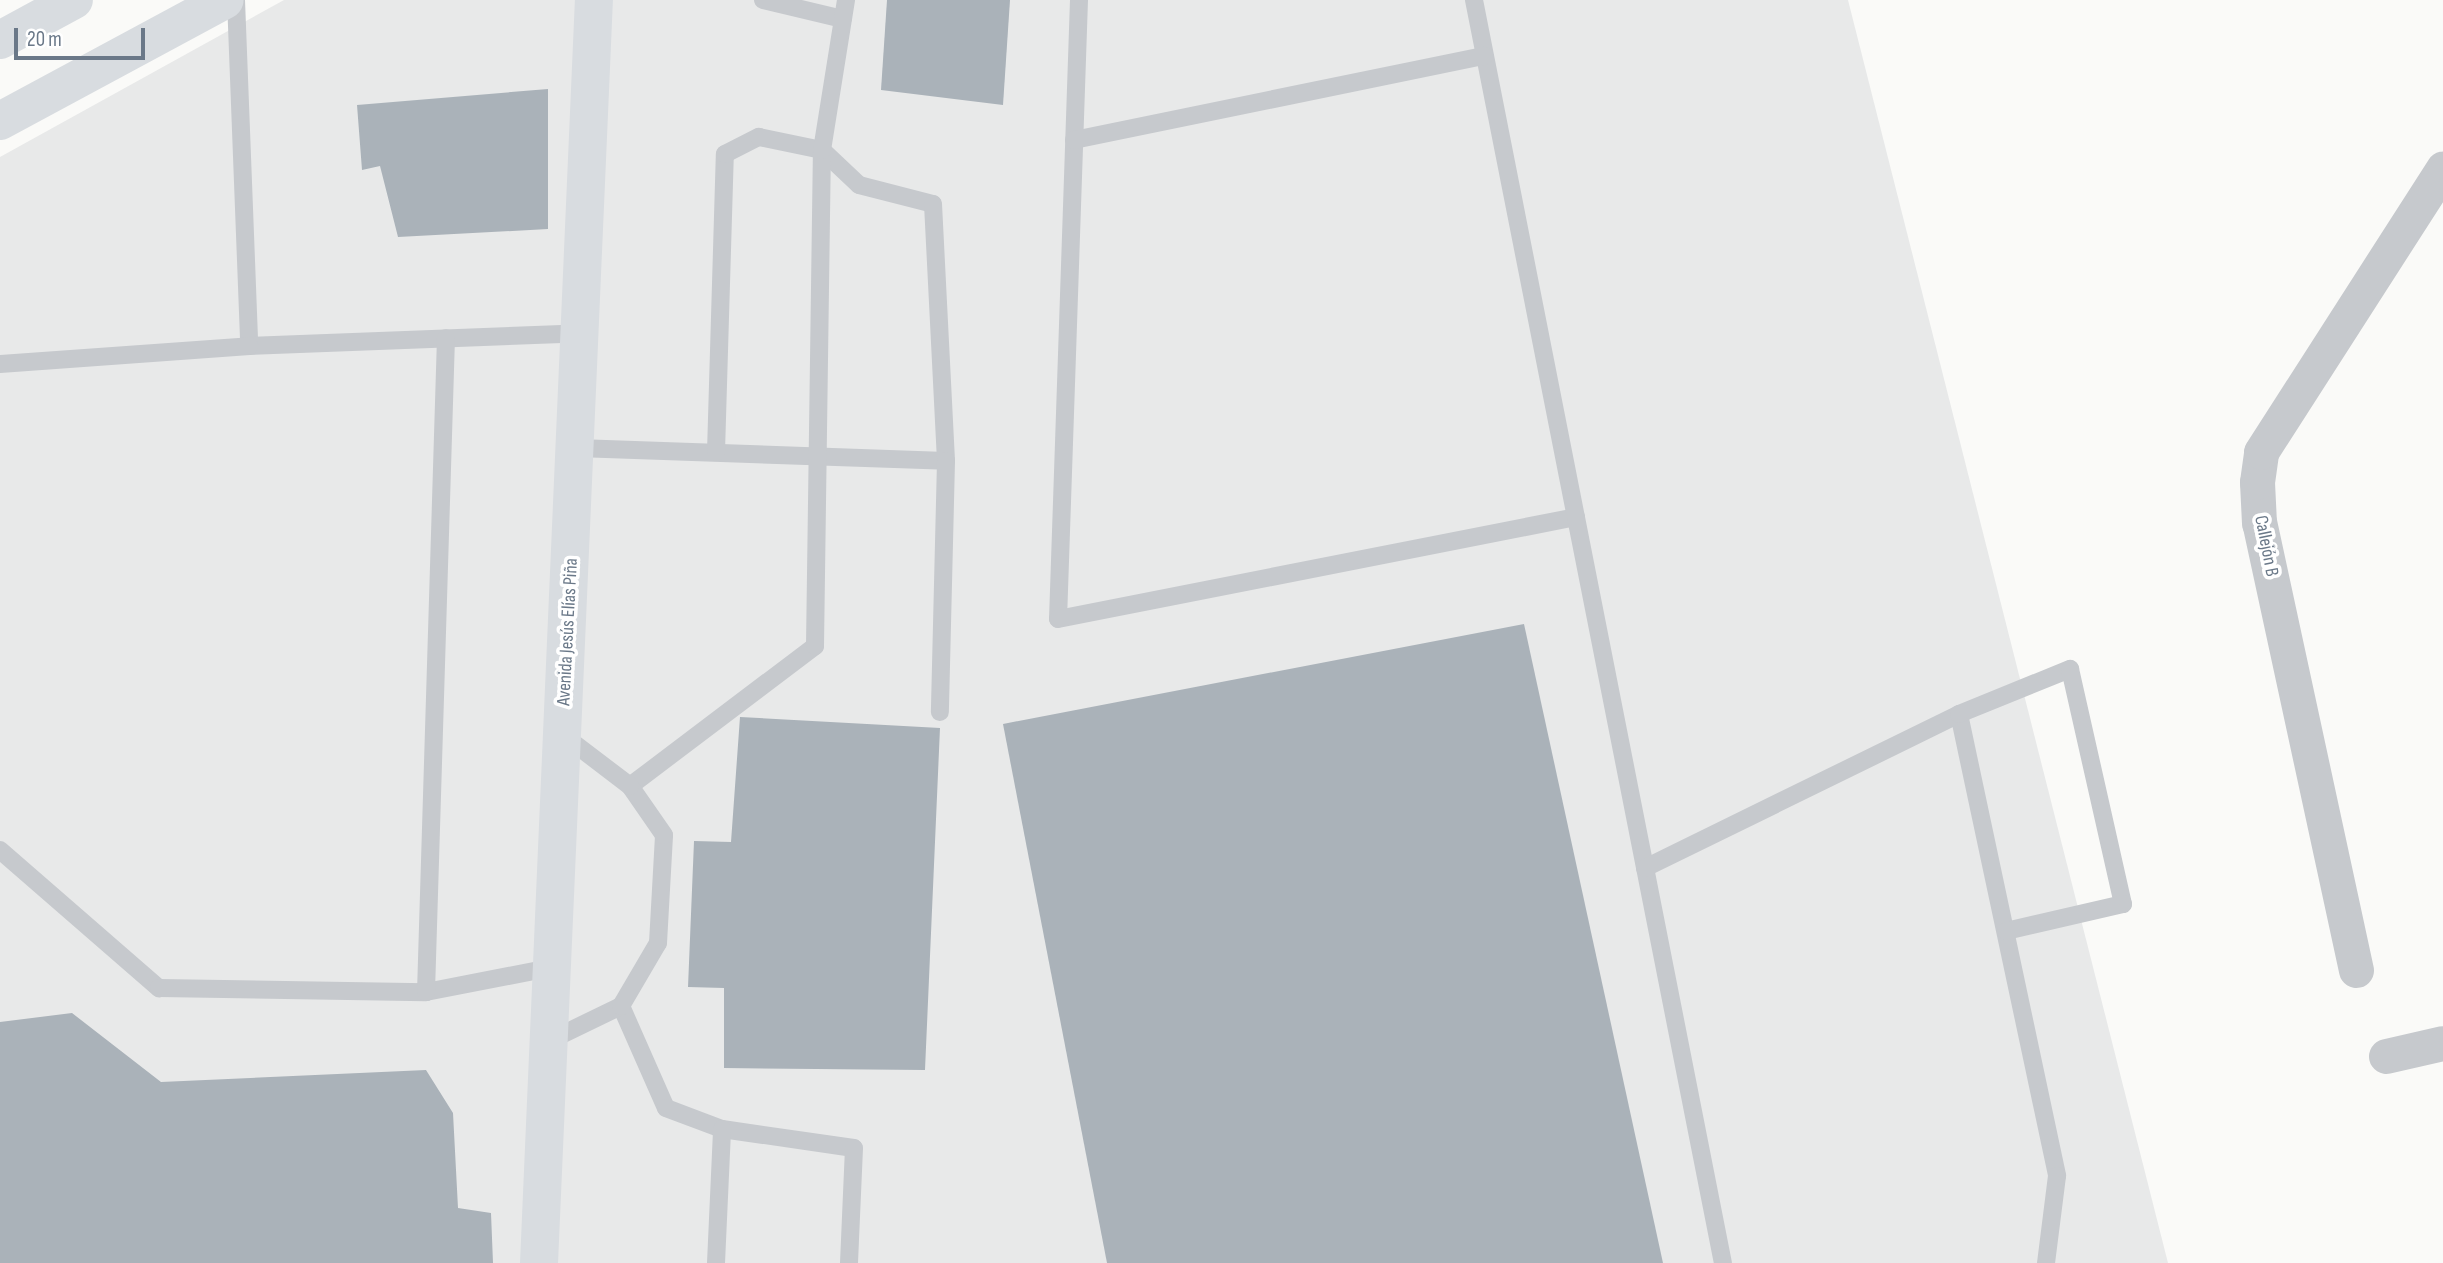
<!DOCTYPE html>
<meta charset="utf-8">
<style>
body{margin:0}
#map{position:relative;width:2443px;height:1263px;overflow:hidden;background:#fafaf8;font-family:"Sofia Sans Condensed",sans-serif}
div>[style]{position:absolute}
[style*='--x']{left:calc(var(--x)*1px);top:calc(var(--y)*1px);width:calc(var(--w)*1px);rotate:calc(var(--a)*1deg)}
.built>*{inset:0;background:#e8e9e9}
.building>*{inset:0;background:#aab2b9}
.lane>*{height:18px;margin:-9px;padding:0 9px;transform-origin:9px;border-radius:9px;background:#c6c9cd}
.street>*{height:35px;margin:-17.5px;padding:0 17.5px;transform-origin:17.5px;border-radius:17.5px;background:#c6c9cd}
.secondary>*{height:38px;margin:-19px;padding:0 19px;transform-origin:19px;border-radius:19px;background:#d8dce0}
.primary>*{height:38px;margin:-19px;padding:0 19px;transform-origin:19px;border-radius:19px;background:#d8dce0}
span{translate:-50% -50%;white-space:nowrap;text-align:center;line-height:1.15;-webkit-text-stroke:7px #fff;paint-order:stroke}
.street-label{font-size:19px;color:#6a7888}
.scale{position:absolute;left:14px;top:28px;width:131px;height:32px;box-sizing:border-box;border:4px solid #6a7888;border-top:0;padding-left:9px;font-size:21px;line-height:24px;white-space:nowrap;color:#6a7888;-webkit-text-stroke:5px #fff;paint-order:stroke}
</style>
<div id="map">
<div class="built">
<div style="clip-path:polygon(284px 0,1848px 0,2168px 1263px,0 1263px,0 157px)"></div>
</div>
<div class="building">
<div style="clip-path:polygon(887px 0,1010px 0,1003px 105px,881px 90px)"></div>
<div style="clip-path:polygon(548px 89px,548px 229px,398px 237px,380px 166px,362px 170px,357px 105px)"></div>
<div style="clip-path:polygon(1524px 624px,1663px 1263px,1107px 1263px,1003px 724px)"></div>
<div style="clip-path:polygon(740px 717px,940px 728px,925px 1070px,724px 1068px,724px 988px,688px 987px,694px 841px,731px 842px)"></div>
<div style="clip-path:polygon(72px 1013px,161px 1082px,426px 1070px,453px 1113px,458px 1208px,491px 1213px,493px 1263px,0 1263px,0 1022px)"></div>
</div>
<div class="lane">
<div style="--x:236;--y:0;--w:346;--a:87.8"></div>
<div style="--x:249;--y:346;--w:333;--a:-2.2"></div>
<div style="--x:763;--y:0;--w:82;--a:13.4"></div>
<div style="--x:1079;--y:0;--w:619;--a:91.94"></div>
<div style="--x:1058;--y:619;--w:528;--a:-11.14"></div>
<div style="--x:1474;--y:0;--w:1287;--a:78.85"></div>
<div style="--x:1074;--y:140;--w:419;--a:-11.6"></div>
<div style="--x:0;--y:364;--w:250;--a:-4.1"></div>
<div style="--x:577;--y:448;--w:369;--a:2"></div>
<div style="--x:716;--y:452;--w:298;--a:-88.3"></div>
<div style="--x:725;--y:154;--w:38;--a:-27"></div>
<div style="--x:759;--y:137;--w:64;--a:11.7"></div>
<div style="--x:822;--y:150;--w:51;--a:43.4"></div>
<div style="--x:859;--y:185;--w:76;--a:14.4"></div>
<div style="--x:933;--y:204;--w:257;--a:87.1"></div>
<div style="--x:946;--y:461;--w:251;--a:91.4"></div>
<div style="--x:1959;--y:714;--w:472;--a:78"></div>
<div style="--x:2057;--y:1176;--w:88;--a:97.2"></div>
<div style="--x:630;--y:786;--w:232;--a:-37.1"></div>
<div style="--x:815;--y:646;--w:496;--a:-89.2"></div>
<div style="--x:822;--y:150;--w:152;--a:-80.9"></div>
<div style="--x:0;--y:850;--w:211;--a:41"></div>
<div style="--x:159;--y:988;--w:267;--a:0.9"></div>
<div style="--x:426;--y:992;--w:131;--a:-11"></div>
<div style="--x:1645;--y:868;--w:350;--a:-26.1"></div>
<div style="--x:1959;--y:714;--w:120;--a:-22.1"></div>
<div style="--x:2070;--y:669;--w:241;--a:77.3"></div>
<div style="--x:2123;--y:904;--w:120;--a:167"></div>
<div style="--x:426;--y:992;--w:654;--a:-88.25"></div>
<div style="--x:621;--y:1006;--w:111;--a:66.2"></div>
<div style="--x:666;--y:1108;--w:60;--a:20.6"></div>
<div style="--x:722;--y:1129;--w:133;--a:8.2"></div>
<div style="--x:854;--y:1148;--w:115;--a:92.5"></div>
<div style="--x:553;--y:1039;--w:76;--a:-25.9"></div>
<div style="--x:621;--y:1006;--w:73;--a:-59.6"></div>
<div style="--x:658;--y:943;--w:108;--a:-86.8"></div>
<div style="--x:664;--y:835;--w:60;--a:-124.8"></div>
<div style="--x:630;--y:786;--w:84;--a:-142.7"></div>
<div style="--x:716;--y:1263;--w:134;--a:-87.4"></div>
</div>
<div class="street">
<div style="--x:2356;--y:970;--w:457;--a:-102.2"></div>
<div style="--x:2259;--y:523;--w:41;--a:-92.8"></div>
<div style="--x:2257;--y:482;--w:30;--a:-82"></div>
<div style="--x:2261;--y:452;--w:337;--a:-57.3"></div>
<div style="--x:2386;--y:1056;--w:58;--a:-12.8"></div>
</div>
<div class="secondary">
<div style="--x:539;--y:1263;--w:1264;--a:-87.51"></div>
</div>
<div class="primary">
<div style="--x:0;--y:40;--w:84;--a:-28.4"></div>
<div style="--x:0;--y:121;--w:255;--a:-28.3"></div>
</div>
<div class="street-label">
<span style="left:2266px;top:546px;rotate:79deg">Callejón B</span>
<span style="left:568px;top:632px;rotate:-87deg">Avenida Jesús Elías Piña</span>
</div>
<div class="scale">20 m</div>
</div>
